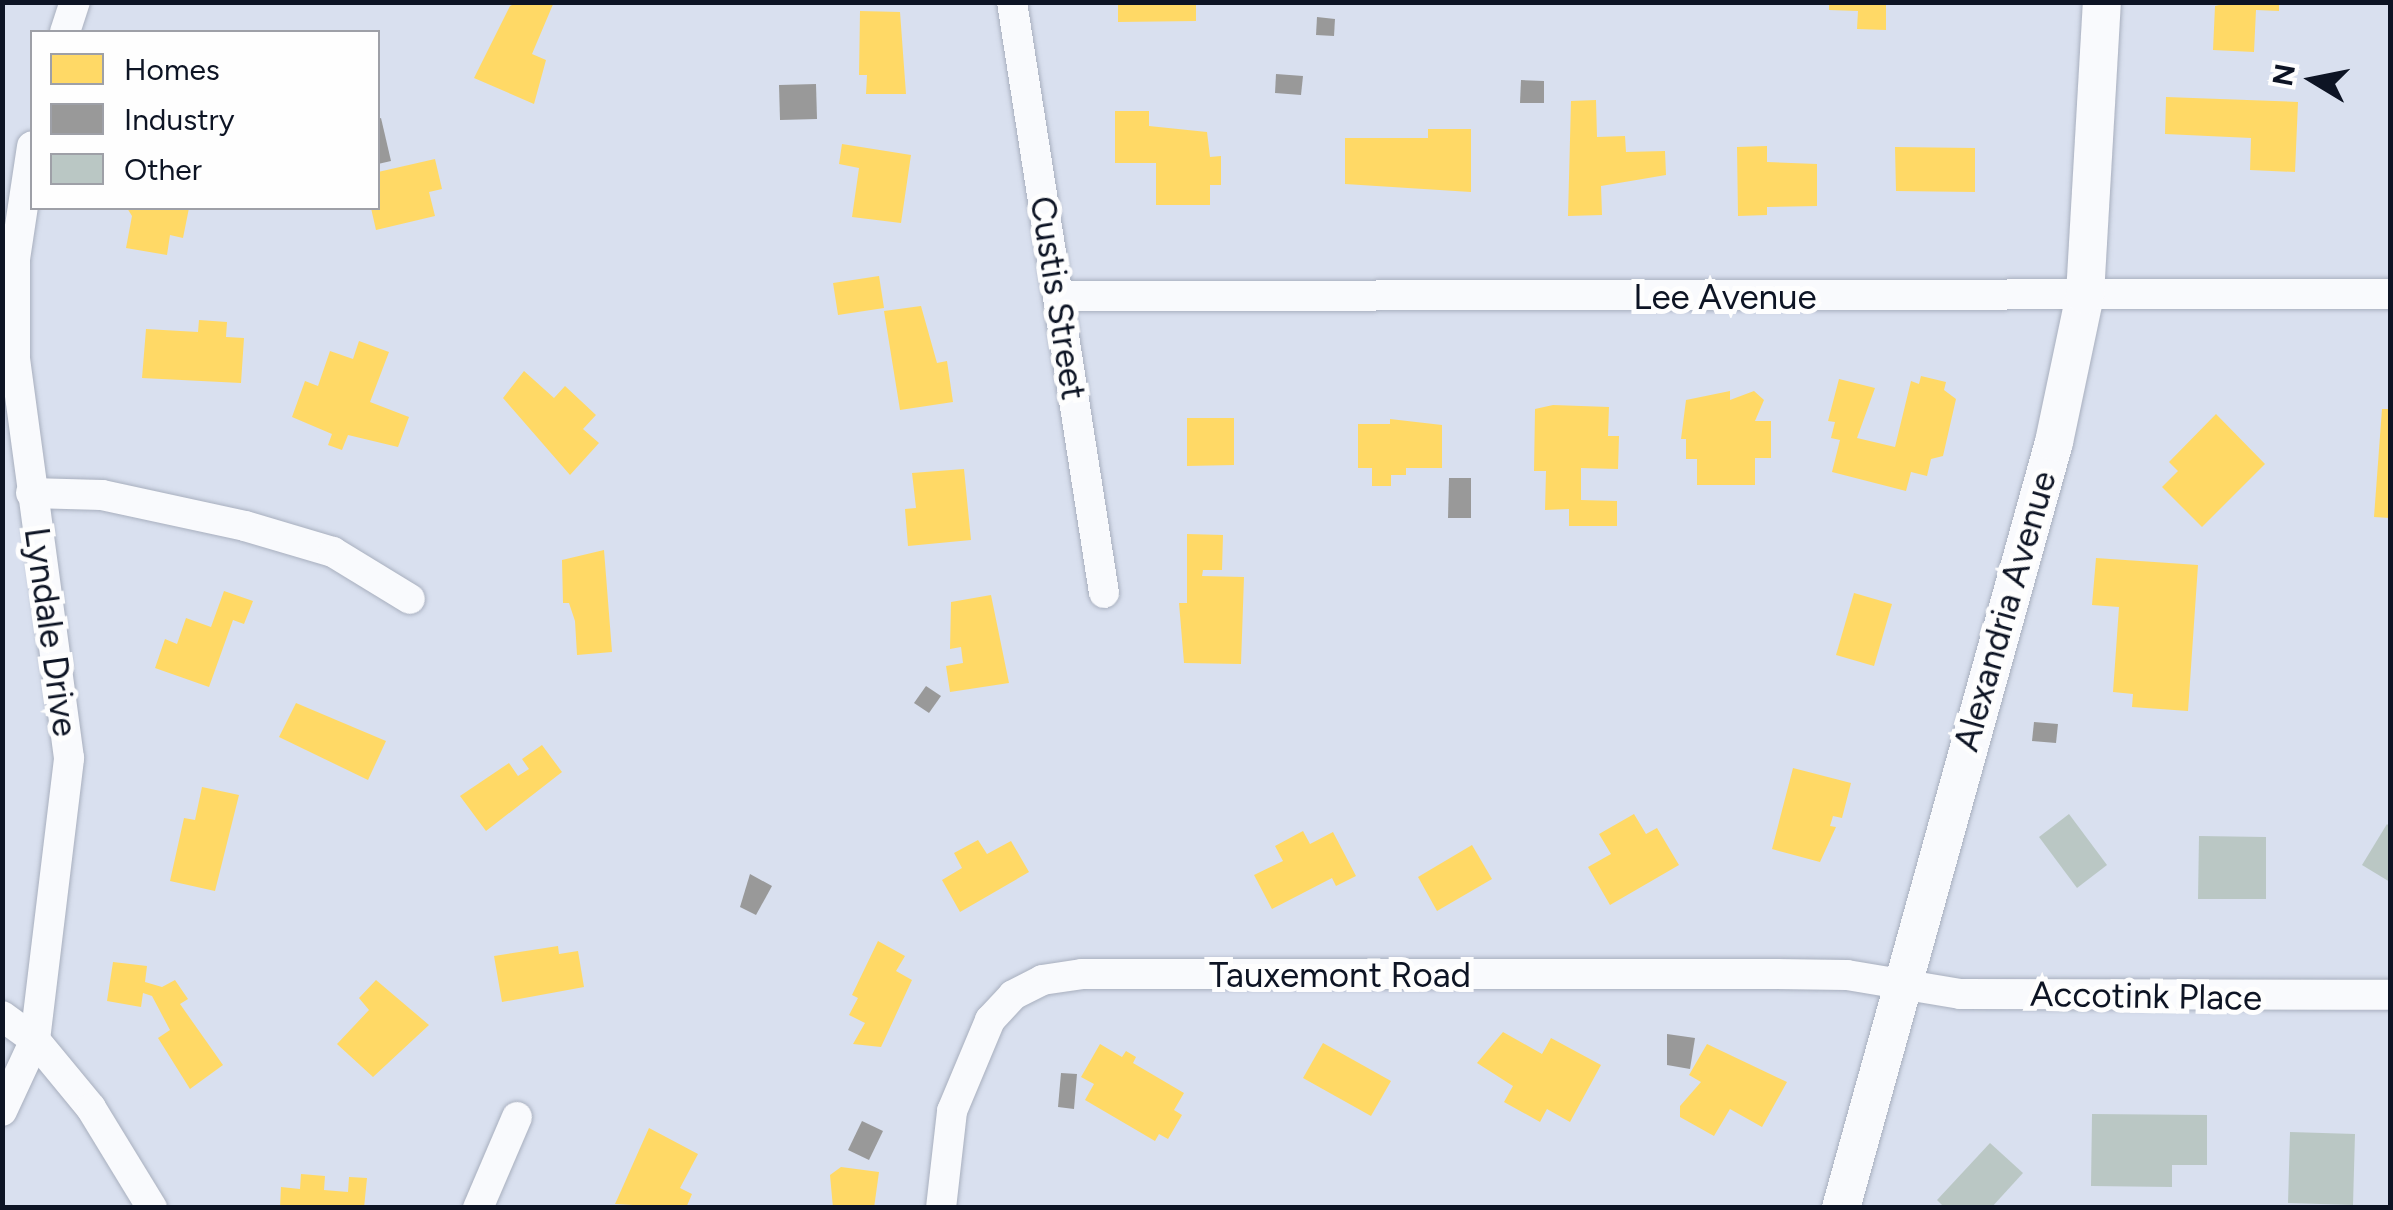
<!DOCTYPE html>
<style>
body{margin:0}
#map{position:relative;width:2393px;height:1210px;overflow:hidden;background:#d9e0ef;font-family:Figtree,sans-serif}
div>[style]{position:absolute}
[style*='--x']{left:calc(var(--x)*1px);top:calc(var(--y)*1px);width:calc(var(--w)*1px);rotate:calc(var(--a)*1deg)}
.homes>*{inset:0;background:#ffd966}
.industry>*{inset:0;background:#999}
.building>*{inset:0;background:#bac7c4}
.roads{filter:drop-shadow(0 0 2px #a8afbe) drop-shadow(0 0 2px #a8afbe)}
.minor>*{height:30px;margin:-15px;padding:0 15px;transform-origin:15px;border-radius:15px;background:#f9fafd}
.tertiary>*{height:38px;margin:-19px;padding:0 19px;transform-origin:19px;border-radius:19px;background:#f9fafd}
span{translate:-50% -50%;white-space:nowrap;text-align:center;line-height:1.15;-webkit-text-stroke:10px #fefefe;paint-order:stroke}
.street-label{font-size:35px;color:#0d1424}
.frame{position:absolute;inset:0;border:5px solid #0d1424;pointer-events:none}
.legend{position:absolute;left:30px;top:30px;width:350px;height:180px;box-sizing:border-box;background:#fefefe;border:2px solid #9ea0a7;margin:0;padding:12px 18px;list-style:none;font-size:30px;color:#0d1424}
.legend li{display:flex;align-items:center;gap:20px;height:50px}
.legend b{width:50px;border:2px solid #9ea0a7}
.north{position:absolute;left:2263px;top:30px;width:100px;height:100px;-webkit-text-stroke:8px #fefefe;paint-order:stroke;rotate:280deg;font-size:28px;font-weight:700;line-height:40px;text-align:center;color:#0d1424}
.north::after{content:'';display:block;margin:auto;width:35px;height:45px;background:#0d1424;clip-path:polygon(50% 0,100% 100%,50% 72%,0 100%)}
</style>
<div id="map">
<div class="homes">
<div style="clip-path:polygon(518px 2px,554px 2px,532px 54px,546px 60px,534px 104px,474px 78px,510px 6px)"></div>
<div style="clip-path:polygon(1118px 2px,1196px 2px,1196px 21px,1118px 22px)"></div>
<div style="clip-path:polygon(1829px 2px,1886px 2px,1886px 30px,1857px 29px,1858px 11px,1829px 10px)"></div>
<div style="clip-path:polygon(2232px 2px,2279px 2px,2279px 11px,2256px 10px,2254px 52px,2213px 50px,2215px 6px)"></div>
<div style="clip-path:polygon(860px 11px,900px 12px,906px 94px,866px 94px,867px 75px,859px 75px)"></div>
<div style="clip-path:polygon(2166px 97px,2298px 102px,2295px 172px,2250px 170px,2251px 138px,2165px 134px)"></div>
<div style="clip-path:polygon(1596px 100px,1597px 137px,1625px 136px,1626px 152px,1665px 151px,1666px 175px,1601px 186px,1602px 215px,1568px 216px,1571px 101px)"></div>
<div style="clip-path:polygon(1115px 111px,1149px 111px,1149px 126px,1207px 132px,1210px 157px,1221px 156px,1221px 185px,1210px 185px,1210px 205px,1156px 205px,1156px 163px,1115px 163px)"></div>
<div style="clip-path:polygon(1428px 129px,1471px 129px,1471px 192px,1345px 184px,1345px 138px,1428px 138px)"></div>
<div style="clip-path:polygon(842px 144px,911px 155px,901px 223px,852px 217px,859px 168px,839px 164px)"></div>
<div style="clip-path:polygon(1767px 146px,1767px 162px,1817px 164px,1817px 206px,1767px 207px,1767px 215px,1738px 216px,1737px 147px)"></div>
<div style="clip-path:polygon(1895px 147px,1975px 148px,1975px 192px,1896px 191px)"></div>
<div style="clip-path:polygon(435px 159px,442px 189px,429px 192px,435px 216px,376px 230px,371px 208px,378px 208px,378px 172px)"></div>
<div style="clip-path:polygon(127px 208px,189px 208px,183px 238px,170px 235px,167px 255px,126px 248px,132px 216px)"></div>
<div style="clip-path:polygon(879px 276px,884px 308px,838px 315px,833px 283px)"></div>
<div style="clip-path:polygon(921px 306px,937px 363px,947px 361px,953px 402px,900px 410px,884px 311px)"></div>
<div style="clip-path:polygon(199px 320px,227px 322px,226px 337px,244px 338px,241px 383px,142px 378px,146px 329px,198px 332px)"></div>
<div style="clip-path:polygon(359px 341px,389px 352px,370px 402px,409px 417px,398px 447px,348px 435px,342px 450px,328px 445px,332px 434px,292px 417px,305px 381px,318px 386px,330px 351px,353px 359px)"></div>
<div style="clip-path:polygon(524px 371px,554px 398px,565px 386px,596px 415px,583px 429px,599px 443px,570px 475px,503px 398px)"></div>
<div style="clip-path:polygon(1921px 376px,1946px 382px,1944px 390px,1956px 399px,1943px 456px,1931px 459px,1927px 476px,1911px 472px,1906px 491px,1832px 472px,1840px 440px,1831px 438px,1835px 422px,1828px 421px,1839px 379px,1875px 388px,1857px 438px,1895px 447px,1911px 381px,1919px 384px)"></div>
<div style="clip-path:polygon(1730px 391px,1730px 400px,1754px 391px,1764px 400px,1755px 421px,1771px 421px,1771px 458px,1755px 458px,1755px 485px,1697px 485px,1697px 459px,1686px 459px,1686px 439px,1681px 439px,1686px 400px)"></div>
<div style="clip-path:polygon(1553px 405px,1609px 407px,1608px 436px,1619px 436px,1618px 469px,1581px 468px,1581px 500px,1617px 501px,1617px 526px,1569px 526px,1569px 509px,1545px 510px,1546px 471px,1534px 471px,1535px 409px)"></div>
<div style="clip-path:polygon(2382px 409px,2390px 409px,2390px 518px,2374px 517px)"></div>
<div style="clip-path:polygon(2216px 414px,2265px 464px,2202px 527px,2162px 487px,2178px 471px,2169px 462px)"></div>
<div style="clip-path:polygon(1187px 418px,1234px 418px,1234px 465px,1187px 466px)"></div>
<div style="clip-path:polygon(1390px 419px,1442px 425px,1442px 468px,1406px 468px,1406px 475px,1391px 475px,1391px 486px,1372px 486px,1372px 468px,1358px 468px,1358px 424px,1390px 424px)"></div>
<div style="clip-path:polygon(964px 469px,971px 540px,908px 546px,905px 509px,916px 508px,912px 473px)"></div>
<div style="clip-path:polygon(1187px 534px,1223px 535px,1222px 570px,1203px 570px,1202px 576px,1244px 577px,1241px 664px,1184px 663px,1179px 603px,1187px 603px)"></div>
<div style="clip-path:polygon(604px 550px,612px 652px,577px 655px,575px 621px,569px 603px,563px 603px,562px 560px)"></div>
<div style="clip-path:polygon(2096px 558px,2198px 565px,2188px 711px,2132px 707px,2133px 694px,2113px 692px,2119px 607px,2092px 605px)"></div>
<div style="clip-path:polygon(224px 591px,253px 601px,244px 624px,233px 620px,209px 687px,155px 668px,165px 639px,177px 644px,186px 618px,211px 627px)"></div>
<div style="clip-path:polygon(1854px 593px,1892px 604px,1874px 666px,1836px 655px)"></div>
<div style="clip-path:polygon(991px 595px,1009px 683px,950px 692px,946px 666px,963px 663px,961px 647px,950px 649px,951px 602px)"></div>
<div style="clip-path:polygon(296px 703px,386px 741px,368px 780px,279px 737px)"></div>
<div style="clip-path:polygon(542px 745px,562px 772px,486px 831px,460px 796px,509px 763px,518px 776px,529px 769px,522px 759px)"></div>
<div style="clip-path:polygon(1793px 768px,1851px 783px,1842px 818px,1833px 816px,1830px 826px,1836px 827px,1820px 862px,1772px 849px)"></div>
<div style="clip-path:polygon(202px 787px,239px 795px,215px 891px,170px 881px,184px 818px,195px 820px)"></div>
<div style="clip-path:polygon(1634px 814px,1646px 834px,1657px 828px,1679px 865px,1610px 905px,1588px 867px,1611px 854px,1599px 834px)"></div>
<div style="clip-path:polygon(1303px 831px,1310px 844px,1333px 832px,1356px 876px,1336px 886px,1332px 878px,1272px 909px,1254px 875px,1283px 861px,1275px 846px)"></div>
<div style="clip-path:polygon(978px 840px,987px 854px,1011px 841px,1029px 872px,960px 912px,942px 880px,962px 868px,954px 853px)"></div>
<div style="clip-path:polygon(1472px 845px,1492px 879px,1437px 911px,1418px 877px)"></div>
<div style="clip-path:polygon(878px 941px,905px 956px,896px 971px,912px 980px,881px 1047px,853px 1044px,865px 1023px,849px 1015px,858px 998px,852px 995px)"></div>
<div style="clip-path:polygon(558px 946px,559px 954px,578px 951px,584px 987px,502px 1002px,494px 956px)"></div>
<div style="clip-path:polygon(113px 962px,147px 966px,145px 982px,162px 987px,175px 980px,188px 999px,180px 1004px,223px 1065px,190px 1089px,158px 1038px,170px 1030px,152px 996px,143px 993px,141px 1007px,107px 1001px)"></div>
<div style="clip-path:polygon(376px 980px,429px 1025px,373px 1077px,337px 1044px,369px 1010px,359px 998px)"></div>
<div style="clip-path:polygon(1503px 1032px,1542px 1054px,1551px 1038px,1601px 1065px,1570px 1122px,1547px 1109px,1540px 1122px,1504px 1102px,1513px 1086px,1477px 1063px)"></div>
<div style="clip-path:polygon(1323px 1043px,1391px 1081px,1371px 1116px,1303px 1078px)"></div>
<div style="clip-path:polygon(1100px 1044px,1122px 1057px,1126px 1051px,1136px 1057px,1133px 1063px,1184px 1093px,1174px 1110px,1182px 1115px,1168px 1139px,1159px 1134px,1155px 1141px,1085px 1100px,1094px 1084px,1081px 1077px)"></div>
<div style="clip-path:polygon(1707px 1044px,1787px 1082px,1762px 1127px,1730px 1109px,1714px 1136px,1680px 1117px,1680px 1106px,1701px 1082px,1689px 1075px)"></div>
<div style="clip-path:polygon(649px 1128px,698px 1154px,680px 1188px,692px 1194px,686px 1208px,615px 1204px)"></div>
<div style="clip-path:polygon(841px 1167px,879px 1172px,874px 1208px,833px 1208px,830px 1175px)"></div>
<div style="clip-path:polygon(301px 1174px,325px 1176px,324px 1190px,348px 1192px,349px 1177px,367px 1178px,364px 1208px,280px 1208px,281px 1187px,300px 1189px)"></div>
</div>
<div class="industry">
<div style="clip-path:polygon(1317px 17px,1335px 19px,1334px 36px,1316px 35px)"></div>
<div style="clip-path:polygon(1276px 74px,1303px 76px,1301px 95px,1275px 93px)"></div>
<div style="clip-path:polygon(1521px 80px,1544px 81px,1544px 103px,1520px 103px)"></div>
<div style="clip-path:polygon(816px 84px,817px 119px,780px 120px,779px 85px)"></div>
<div style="clip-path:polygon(381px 118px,391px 161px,378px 164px,378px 119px)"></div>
<div style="clip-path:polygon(1449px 478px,1471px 478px,1471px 518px,1448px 518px)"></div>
<div style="clip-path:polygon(926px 686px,941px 696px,929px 713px,914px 703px)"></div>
<div style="clip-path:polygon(2034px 722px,2058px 724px,2056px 743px,2032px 741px)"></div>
<div style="clip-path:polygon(750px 874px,772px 886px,756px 915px,740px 907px)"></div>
<div style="clip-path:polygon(1667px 1034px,1695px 1038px,1690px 1069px,1667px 1065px)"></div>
<div style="clip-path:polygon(1061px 1073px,1077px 1074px,1074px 1109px,1058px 1107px)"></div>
<div style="clip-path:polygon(862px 1121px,883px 1131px,869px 1160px,848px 1150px)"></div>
</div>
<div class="building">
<div style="clip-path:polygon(2069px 814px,2107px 865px,2077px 888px,2039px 837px)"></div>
<div style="clip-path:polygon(2387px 824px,2390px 827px,2390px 882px,2362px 865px)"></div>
<div style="clip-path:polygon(2199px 836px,2266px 837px,2266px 899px,2198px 899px)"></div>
<div style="clip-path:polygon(2092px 1114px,2207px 1115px,2207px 1165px,2172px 1165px,2172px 1187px,2091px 1186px)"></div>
<div style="clip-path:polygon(2290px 1132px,2355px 1134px,2353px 1205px,2288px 1203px)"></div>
<div style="clip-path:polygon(1990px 1143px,2023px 1173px,1991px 1208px,1945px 1208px,1937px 1200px)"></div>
</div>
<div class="roads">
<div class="minor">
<div style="--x:1012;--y:2;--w:598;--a:81.15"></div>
<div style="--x:65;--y:32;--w:32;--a:-72"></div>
<div style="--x:1060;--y:296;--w:1330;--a:-0.09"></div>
<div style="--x:31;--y:493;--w:71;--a:1.6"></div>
<div style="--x:102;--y:495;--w:146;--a:12.2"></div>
<div style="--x:245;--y:526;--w:92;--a:16.5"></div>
<div style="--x:333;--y:552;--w:90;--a:31.4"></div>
<div style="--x:2;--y:1016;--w:41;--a:36"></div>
<div style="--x:35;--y:1040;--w:88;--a:50.5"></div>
<div style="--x:91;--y:1108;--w:117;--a:58.6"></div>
<div style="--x:2;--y:1111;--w:78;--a:-65.1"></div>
<div style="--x:35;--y:1040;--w:284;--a:-83.1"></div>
<div style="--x:69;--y:758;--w:406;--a:-97.7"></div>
<div style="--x:15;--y:356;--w:97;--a:-90"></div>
<div style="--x:15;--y:259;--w:114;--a:-81.4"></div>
<div style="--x:478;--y:1208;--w:99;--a:-66.8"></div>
<div style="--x:941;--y:1208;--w:98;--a:-83.5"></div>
<div style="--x:952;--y:1111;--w:99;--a:-67.3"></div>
<div style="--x:990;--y:1020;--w:34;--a:-47"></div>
<div style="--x:1013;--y:995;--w:33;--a:-27"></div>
<div style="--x:1042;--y:980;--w:40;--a:-8.5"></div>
<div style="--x:1082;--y:974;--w:695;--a:0"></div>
<div style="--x:1777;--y:974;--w:70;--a:0.8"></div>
<div style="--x:1847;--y:975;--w:115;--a:9.5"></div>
<div style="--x:1960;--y:994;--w:430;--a:0.1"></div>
</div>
<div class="tertiary">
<div style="--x:1841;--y:1208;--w:795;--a:-74.46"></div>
<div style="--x:2054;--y:442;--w:150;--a:-78.1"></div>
<div style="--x:2085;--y:295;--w:293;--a:-86.7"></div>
</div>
</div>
<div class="street-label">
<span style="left:1725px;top:297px">Lee Avenue</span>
<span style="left:1058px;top:298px;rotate:81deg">Custis Street</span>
<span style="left:2005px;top:611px;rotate:-74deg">Alexandria Avenue</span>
<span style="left:51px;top:632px;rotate:82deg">Lyndale Drive</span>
<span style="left:1340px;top:975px">Tauxemont Road</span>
<span style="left:2146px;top:996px;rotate:1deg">Accotink Place</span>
</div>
<div class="frame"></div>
<ul class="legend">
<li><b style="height:28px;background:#ffd966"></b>Homes</li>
<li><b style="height:28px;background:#999"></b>Industry</li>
<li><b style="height:28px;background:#bac7c4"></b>Other</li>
</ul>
<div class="north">N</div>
</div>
